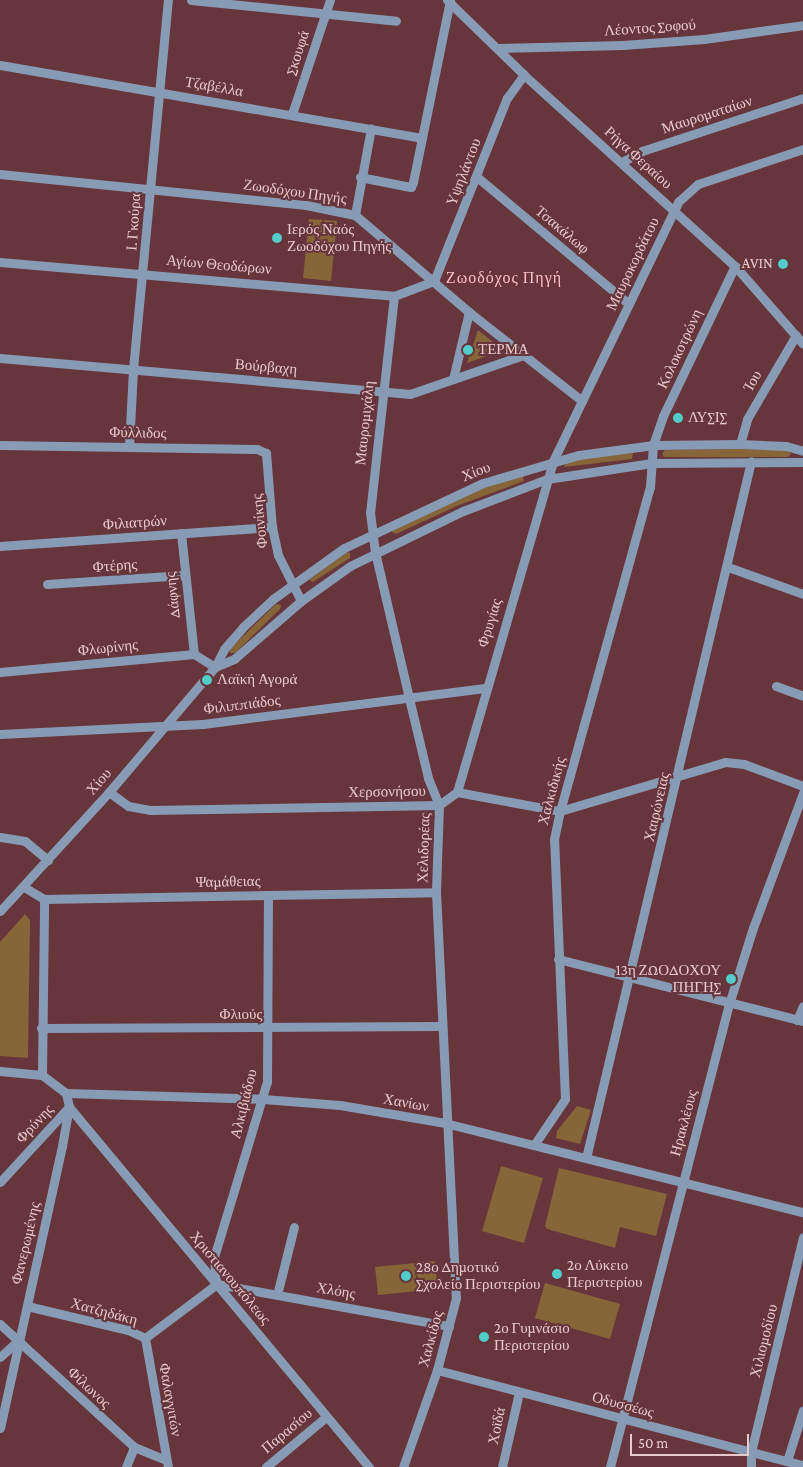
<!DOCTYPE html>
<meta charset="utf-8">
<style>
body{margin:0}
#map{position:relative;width:803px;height:1467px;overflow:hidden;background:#67353c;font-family:"Crimson Pro",serif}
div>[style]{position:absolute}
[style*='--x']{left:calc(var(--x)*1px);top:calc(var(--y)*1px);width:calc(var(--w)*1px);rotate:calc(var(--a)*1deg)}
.green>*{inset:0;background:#866539}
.minor>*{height:9px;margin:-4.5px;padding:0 4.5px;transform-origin:4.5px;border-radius:4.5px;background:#879cb4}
.dots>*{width:14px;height:14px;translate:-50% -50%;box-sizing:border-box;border:2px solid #67353c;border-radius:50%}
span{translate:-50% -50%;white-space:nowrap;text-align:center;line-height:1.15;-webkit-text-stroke:4px #67353c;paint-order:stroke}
.street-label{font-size:15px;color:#e8c9cb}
.poi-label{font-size:15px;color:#e8c9cb}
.left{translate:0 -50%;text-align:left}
.right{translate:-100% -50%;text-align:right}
.neighbourhood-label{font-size:16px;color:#fbbec4;letter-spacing:1px}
.scale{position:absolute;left:630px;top:1434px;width:119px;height:22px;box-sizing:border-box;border:2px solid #e8c9cb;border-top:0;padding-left:6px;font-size:15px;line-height:18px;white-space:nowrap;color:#e8c9cb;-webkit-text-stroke:4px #67353c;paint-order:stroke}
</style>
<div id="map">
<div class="green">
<div style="clip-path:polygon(309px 219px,337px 221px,331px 281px,303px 278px)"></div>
<div style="clip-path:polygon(478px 330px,503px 350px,467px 363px)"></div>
<div style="clip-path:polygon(735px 449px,788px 450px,791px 454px,788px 457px,664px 457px,662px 454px,665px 450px)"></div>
<div style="clip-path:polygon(633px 452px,632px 459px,564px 467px,566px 462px,582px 459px)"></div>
<div style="clip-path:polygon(523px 475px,524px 481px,459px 505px,396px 534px,392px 532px,392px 529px,487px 486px)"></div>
<div style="clip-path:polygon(347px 552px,350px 553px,350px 558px,313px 582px,309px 580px)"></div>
<div style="clip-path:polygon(276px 604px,281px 605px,280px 609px,235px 653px,230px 653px,230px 649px)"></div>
<div style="clip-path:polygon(25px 914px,30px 920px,28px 1058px,0 1056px,0 942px)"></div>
<div style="clip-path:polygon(577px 1106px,591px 1110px,580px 1144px,556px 1138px,557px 1131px)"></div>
<div style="clip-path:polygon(501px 1166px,543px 1178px,524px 1243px,482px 1231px)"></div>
<div style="clip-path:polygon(559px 1168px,667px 1194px,656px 1236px,620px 1227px,615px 1248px,547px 1229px,545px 1226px)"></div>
<div style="clip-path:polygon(435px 1261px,438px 1289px,378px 1295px,375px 1267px)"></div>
<div style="clip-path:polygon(545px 1283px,620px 1304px,610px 1339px,535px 1318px)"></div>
</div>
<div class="minor">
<div style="--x:191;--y:0;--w:206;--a:5.8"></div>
<div style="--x:447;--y:0;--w:107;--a:44.2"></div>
<div style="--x:524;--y:75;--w:285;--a:42.2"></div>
<div style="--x:735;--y:266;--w:103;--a:48.9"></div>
<div style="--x:498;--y:48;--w:125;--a:-1.4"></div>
<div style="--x:623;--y:45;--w:81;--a:-4.2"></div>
<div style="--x:704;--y:39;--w:100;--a:-8"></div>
<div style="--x:0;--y:65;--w:428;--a:9.8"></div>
<div style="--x:292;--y:114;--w:120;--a:-71.6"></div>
<div style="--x:622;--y:162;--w:23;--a:-29"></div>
<div style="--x:642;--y:151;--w:169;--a:-18.2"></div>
<div style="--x:0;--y:174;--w:308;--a:5.8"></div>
<div style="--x:306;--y:205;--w:50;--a:11.5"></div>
<div style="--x:355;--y:215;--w:150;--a:40.4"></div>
<div style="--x:469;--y:312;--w:144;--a:38.2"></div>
<div style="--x:360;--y:177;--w:46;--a:11.3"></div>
<div style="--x:405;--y:186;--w:6;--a:9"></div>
<div style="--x:411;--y:187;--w:5;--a:-68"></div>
<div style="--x:413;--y:182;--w:186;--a:-78.5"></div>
<div style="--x:477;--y:177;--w:198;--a:39.9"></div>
<div style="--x:355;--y:215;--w:88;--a:-79.6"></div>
<div style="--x:0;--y:262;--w:395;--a:4.9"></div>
<div style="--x:394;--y:296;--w:43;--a:-20.6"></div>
<div style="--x:434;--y:281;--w:197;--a:-68.3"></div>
<div style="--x:507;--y:98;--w:29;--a:-54"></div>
<div style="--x:394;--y:296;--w:217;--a:96.3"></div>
<div style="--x:370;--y:512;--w:40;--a:82.9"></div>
<div style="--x:375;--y:552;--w:150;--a:76.9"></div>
<div style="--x:409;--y:698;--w:82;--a:76.6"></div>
<div style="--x:428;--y:778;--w:29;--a:68"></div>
<div style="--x:439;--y:805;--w:87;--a:92"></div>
<div style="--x:436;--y:892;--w:406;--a:87.2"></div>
<div style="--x:456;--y:1298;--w:74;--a:104.8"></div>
<div style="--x:437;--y:1370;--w:103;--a:109.3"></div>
<div style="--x:0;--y:358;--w:412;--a:5"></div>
<div style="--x:410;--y:394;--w:120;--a:-19"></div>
<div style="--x:453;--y:379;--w:69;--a:-76.6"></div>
<div style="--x:740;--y:444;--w:26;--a:-74"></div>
<div style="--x:747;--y:419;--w:97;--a:-59.7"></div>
<div style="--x:0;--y:445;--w:257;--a:0.9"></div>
<div style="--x:257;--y:449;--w:10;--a:24"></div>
<div style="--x:266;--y:453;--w:74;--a:85.4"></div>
<div style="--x:272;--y:527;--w:29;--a:78"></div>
<div style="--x:278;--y:555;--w:51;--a:63.4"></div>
<div style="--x:129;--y:446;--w:77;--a:-87"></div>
<div style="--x:133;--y:369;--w:371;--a:-84.6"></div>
<div style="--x:181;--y:533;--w:122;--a:83.9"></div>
<div style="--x:0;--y:546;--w:273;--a:-4"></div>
<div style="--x:728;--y:567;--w:80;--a:19.8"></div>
<div style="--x:47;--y:584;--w:138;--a:-3.7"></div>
<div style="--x:215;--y:667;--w:21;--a:-23"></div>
<div style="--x:234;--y:659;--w:89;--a:-40.9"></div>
<div style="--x:301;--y:601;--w:60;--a:-35.5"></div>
<div style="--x:350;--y:566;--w:126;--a:-26"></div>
<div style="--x:463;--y:511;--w:90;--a:-20.9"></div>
<div style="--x:547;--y:479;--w:106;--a:-8.7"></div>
<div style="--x:652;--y:463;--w:151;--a:-0.4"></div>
<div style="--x:0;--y:672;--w:195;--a:-5.3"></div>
<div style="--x:194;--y:654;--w:25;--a:32"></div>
<div style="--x:776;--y:686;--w:29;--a:20"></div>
<div style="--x:0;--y:734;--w:203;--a:-2.8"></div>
<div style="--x:203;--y:724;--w:284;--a:-7.3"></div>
<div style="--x:109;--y:792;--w:24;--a:36"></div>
<div style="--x:128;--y:806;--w:22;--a:10"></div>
<div style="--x:150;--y:810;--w:289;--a:-1"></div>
<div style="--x:439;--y:805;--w:22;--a:-36"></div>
<div style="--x:457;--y:792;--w:105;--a:10.5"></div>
<div style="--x:560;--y:811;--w:172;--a:-16.5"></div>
<div style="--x:725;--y:762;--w:19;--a:6"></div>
<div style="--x:744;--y:764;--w:63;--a:20.4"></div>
<div style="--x:457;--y:792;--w:345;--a:-73.8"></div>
<div style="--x:553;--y:461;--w:288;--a:-64.2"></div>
<div style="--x:678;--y:202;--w:27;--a:-42"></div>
<div style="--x:698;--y:184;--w:111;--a:-18.4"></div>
<div style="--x:0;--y:837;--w:25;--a:9"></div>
<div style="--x:25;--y:841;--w:30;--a:40"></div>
<div style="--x:24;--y:887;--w:23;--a:31"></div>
<div style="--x:44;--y:899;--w:392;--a:-1"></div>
<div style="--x:0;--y:911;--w:161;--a:-47.5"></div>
<div style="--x:109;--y:792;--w:164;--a:-49.7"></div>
<div style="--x:215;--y:667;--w:20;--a:-63"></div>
<div style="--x:224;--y:649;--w:29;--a:-49"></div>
<div style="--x:243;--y:627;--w:41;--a:-43"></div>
<div style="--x:273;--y:599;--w:87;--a:-35.7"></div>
<div style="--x:344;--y:548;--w:153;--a:-25.1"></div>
<div style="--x:483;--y:483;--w:100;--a:-16.3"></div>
<div style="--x:579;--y:455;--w:75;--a:-7.7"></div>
<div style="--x:653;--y:445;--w:87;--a:-0.7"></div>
<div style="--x:740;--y:444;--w:46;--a:2.5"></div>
<div style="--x:786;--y:446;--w:18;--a:16"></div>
<div style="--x:558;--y:959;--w:253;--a:14.2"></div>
<div style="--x:797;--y:1020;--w:15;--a:-67"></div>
<div style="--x:41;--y:1028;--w:401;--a:-0.3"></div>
<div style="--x:0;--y:1071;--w:42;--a:5.4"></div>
<div style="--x:42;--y:1075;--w:30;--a:37"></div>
<div style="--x:66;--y:1093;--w:197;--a:1.7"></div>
<div style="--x:263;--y:1099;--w:77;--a:4.5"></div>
<div style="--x:340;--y:1105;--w:107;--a:9.7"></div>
<div style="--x:445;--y:1123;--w:369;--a:14"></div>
<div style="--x:42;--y:1075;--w:176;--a:-89.3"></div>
<div style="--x:534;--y:1145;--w:55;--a:-56"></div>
<div style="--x:565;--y:1099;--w:260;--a:-92.4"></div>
<div style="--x:554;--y:839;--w:29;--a:-78"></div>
<div style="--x:560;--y:811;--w:336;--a:-74.5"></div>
<div style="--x:650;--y:487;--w:42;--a:-85.9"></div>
<div style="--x:653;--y:445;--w:31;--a:-71"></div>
<div style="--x:663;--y:416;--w:166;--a:-64.4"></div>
<div style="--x:586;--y:1158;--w:716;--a:-76.68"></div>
<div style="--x:0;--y:1182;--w:102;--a:-47.4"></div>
<div style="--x:69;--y:1107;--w:469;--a:50.2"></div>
<div style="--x:216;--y:1281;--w:24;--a:-95"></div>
<div style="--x:214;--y:1257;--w:183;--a:-73.2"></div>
<div style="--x:267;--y:1082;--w:187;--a:-89.7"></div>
<div style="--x:217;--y:1284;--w:236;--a:10.3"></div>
<div style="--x:277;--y:1295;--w:70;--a:-76"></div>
<div style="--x:27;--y:1306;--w:104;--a:13.4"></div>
<div style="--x:128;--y:1330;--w:19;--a:25"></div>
<div style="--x:145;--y:1338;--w:90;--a:-36.9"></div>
<div style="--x:0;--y:1324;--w:182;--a:42.5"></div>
<div style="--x:134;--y:1447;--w:35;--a:22"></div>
<div style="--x:145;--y:1338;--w:131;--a:79.9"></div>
<div style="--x:0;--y:1357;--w:24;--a:-42"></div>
<div style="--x:437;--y:1370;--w:378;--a:14.6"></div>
<div style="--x:0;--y:1428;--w:289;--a:-77.6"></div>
<div style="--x:62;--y:1146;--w:40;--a:-80"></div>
<div style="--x:69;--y:1107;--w:14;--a:-102"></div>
<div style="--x:787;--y:1461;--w:53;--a:-72.6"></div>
<div style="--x:126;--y:1467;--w:22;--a:-68"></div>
<div style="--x:266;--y:1467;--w:78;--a:-39.8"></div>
<div style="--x:502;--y:1467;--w:77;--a:-77.2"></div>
<div style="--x:610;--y:1467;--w:478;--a:-75.6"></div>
<div style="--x:729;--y:1004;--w:80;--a:-72.5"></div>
<div style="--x:753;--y:928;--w:144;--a:-69.7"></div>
<div style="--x:751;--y:1467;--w:15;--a:-90"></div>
<div style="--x:751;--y:1452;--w:221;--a:-76.4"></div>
</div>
<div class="dots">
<div style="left:277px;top:238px;background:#53cdc9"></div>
<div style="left:783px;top:264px;background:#53cdc9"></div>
<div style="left:468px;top:350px;background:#53cdc9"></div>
<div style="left:678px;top:418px;background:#53cdc9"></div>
<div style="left:207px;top:680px;background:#53cdc9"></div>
<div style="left:731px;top:979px;background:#53cdc9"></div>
<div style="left:557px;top:1274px;background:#53cdc9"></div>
<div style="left:406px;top:1276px;background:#53cdc9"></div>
<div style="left:484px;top:1337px;background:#53cdc9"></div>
</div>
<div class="street-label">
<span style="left:650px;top:28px;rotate:-4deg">Λέοντος Σοφού</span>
<span style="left:298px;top:53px;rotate:-72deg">Σκουφά</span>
<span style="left:214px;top:87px;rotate:10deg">Τζαβέλλα</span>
<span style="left:707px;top:115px;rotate:-18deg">Μαυροματαίων</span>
<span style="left:638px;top:158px;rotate:42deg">Ρήγα Φεραίου</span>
<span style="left:464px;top:172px;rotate:-69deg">Υψηλάντου</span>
<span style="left:295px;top:192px;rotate:8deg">Ζωοδόχου Πηγής</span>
<span style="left:134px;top:222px;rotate:-86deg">Ι. Γκούρα</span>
<span style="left:562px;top:230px;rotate:40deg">Τσακάλωφ</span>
<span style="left:633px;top:264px;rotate:-64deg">Μαυροκορδάτου</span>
<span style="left:219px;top:265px;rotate:5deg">Αγίων Θεοδώρων</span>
<span style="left:680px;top:349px;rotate:-65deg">Κολοκοτρώνη</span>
<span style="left:266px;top:367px;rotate:5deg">Βούρβαχη</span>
<span style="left:753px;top:381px;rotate:-60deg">Ίου</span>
<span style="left:365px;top:423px;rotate:-84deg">Μαυρομιχάλη</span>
<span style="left:138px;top:433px;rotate:1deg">Φύλλιδος</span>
<span style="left:476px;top:472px;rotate:-21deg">Χίου</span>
<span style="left:260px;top:521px;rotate:-96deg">Φοινίκης</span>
<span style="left:135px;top:523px;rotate:-4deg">Φιλιατρών</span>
<span style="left:115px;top:566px;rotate:-4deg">Φτέρης</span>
<span style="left:173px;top:595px;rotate:-96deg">Δάφνης</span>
<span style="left:490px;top:623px;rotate:-73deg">Φρυγίας</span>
<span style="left:108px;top:648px;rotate:-6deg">Φλωρίνης</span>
<span style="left:242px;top:705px;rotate:-7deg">Φιλιππιάδος</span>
<span style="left:99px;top:782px;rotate:-49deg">Χίου</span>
<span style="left:552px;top:791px;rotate:-75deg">Χαλκιδικής</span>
<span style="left:387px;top:792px;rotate:-1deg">Χερσονήσου</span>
<span style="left:657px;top:807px;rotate:-77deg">Χαιρώνειας</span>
<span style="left:424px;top:848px;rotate:-88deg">Χελιδορέας</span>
<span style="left:228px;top:882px;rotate:-1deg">Ψαμάθειας</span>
<span style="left:241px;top:1015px">Φλιούς</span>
<span style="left:406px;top:1103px;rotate:10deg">Χανίων</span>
<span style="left:244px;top:1104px;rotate:-76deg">Αλκιβιάδου</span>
<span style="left:684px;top:1123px;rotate:-75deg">Ηρακλέους</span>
<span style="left:35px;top:1124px;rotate:-47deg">Φρύνης</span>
<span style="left:26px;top:1243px;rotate:-77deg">Φανερωμένης</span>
<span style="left:230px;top:1278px;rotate:50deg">Χριστιανουπόλεως</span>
<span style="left:336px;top:1291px;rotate:10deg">Χλόης</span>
<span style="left:104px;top:1312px;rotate:15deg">Χατζηδάκη</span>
<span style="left:431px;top:1339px;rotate:-75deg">Χαλκίδος</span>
<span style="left:764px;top:1341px;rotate:-76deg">Χιλιομοδίου</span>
<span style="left:89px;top:1388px;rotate:43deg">Φίλωνος</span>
<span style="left:170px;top:1400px;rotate:80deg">Φαλαγγιτών</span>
<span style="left:623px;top:1405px;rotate:15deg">Οδυσσέως</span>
<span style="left:497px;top:1426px;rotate:-78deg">Χοϊδά</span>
<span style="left:287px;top:1431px;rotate:-40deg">Παρασίου</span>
</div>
<div class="poi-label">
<span class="left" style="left:287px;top:238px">Ιερός Ναός<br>Ζωοδόχου Πηγής</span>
<span class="right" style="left:773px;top:264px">AVIN</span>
<span class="left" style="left:478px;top:350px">ΤΕΡΜΑ</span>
<span class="left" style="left:688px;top:418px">ΛΥΣΙΣ</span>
<span class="left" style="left:217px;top:680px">Λαϊκή Αγορά</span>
<span class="right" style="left:721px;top:979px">13η ΖΩΟΔΟΧΟΥ<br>ΠΗΓΗΣ</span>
<span class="left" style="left:567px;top:1274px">2ο Λύκειο<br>Περιστερίου</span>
<span class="left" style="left:416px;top:1276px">28ο Δημοτικό<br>Σχολείο Περιστερίου</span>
<span class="left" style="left:494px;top:1337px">2ο Γυμνάσιο<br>Περιστερίου</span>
</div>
<div class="neighbourhood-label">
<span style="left:504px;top:278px">Ζωοδόχος Πηγή</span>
</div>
<div class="scale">50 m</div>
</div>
